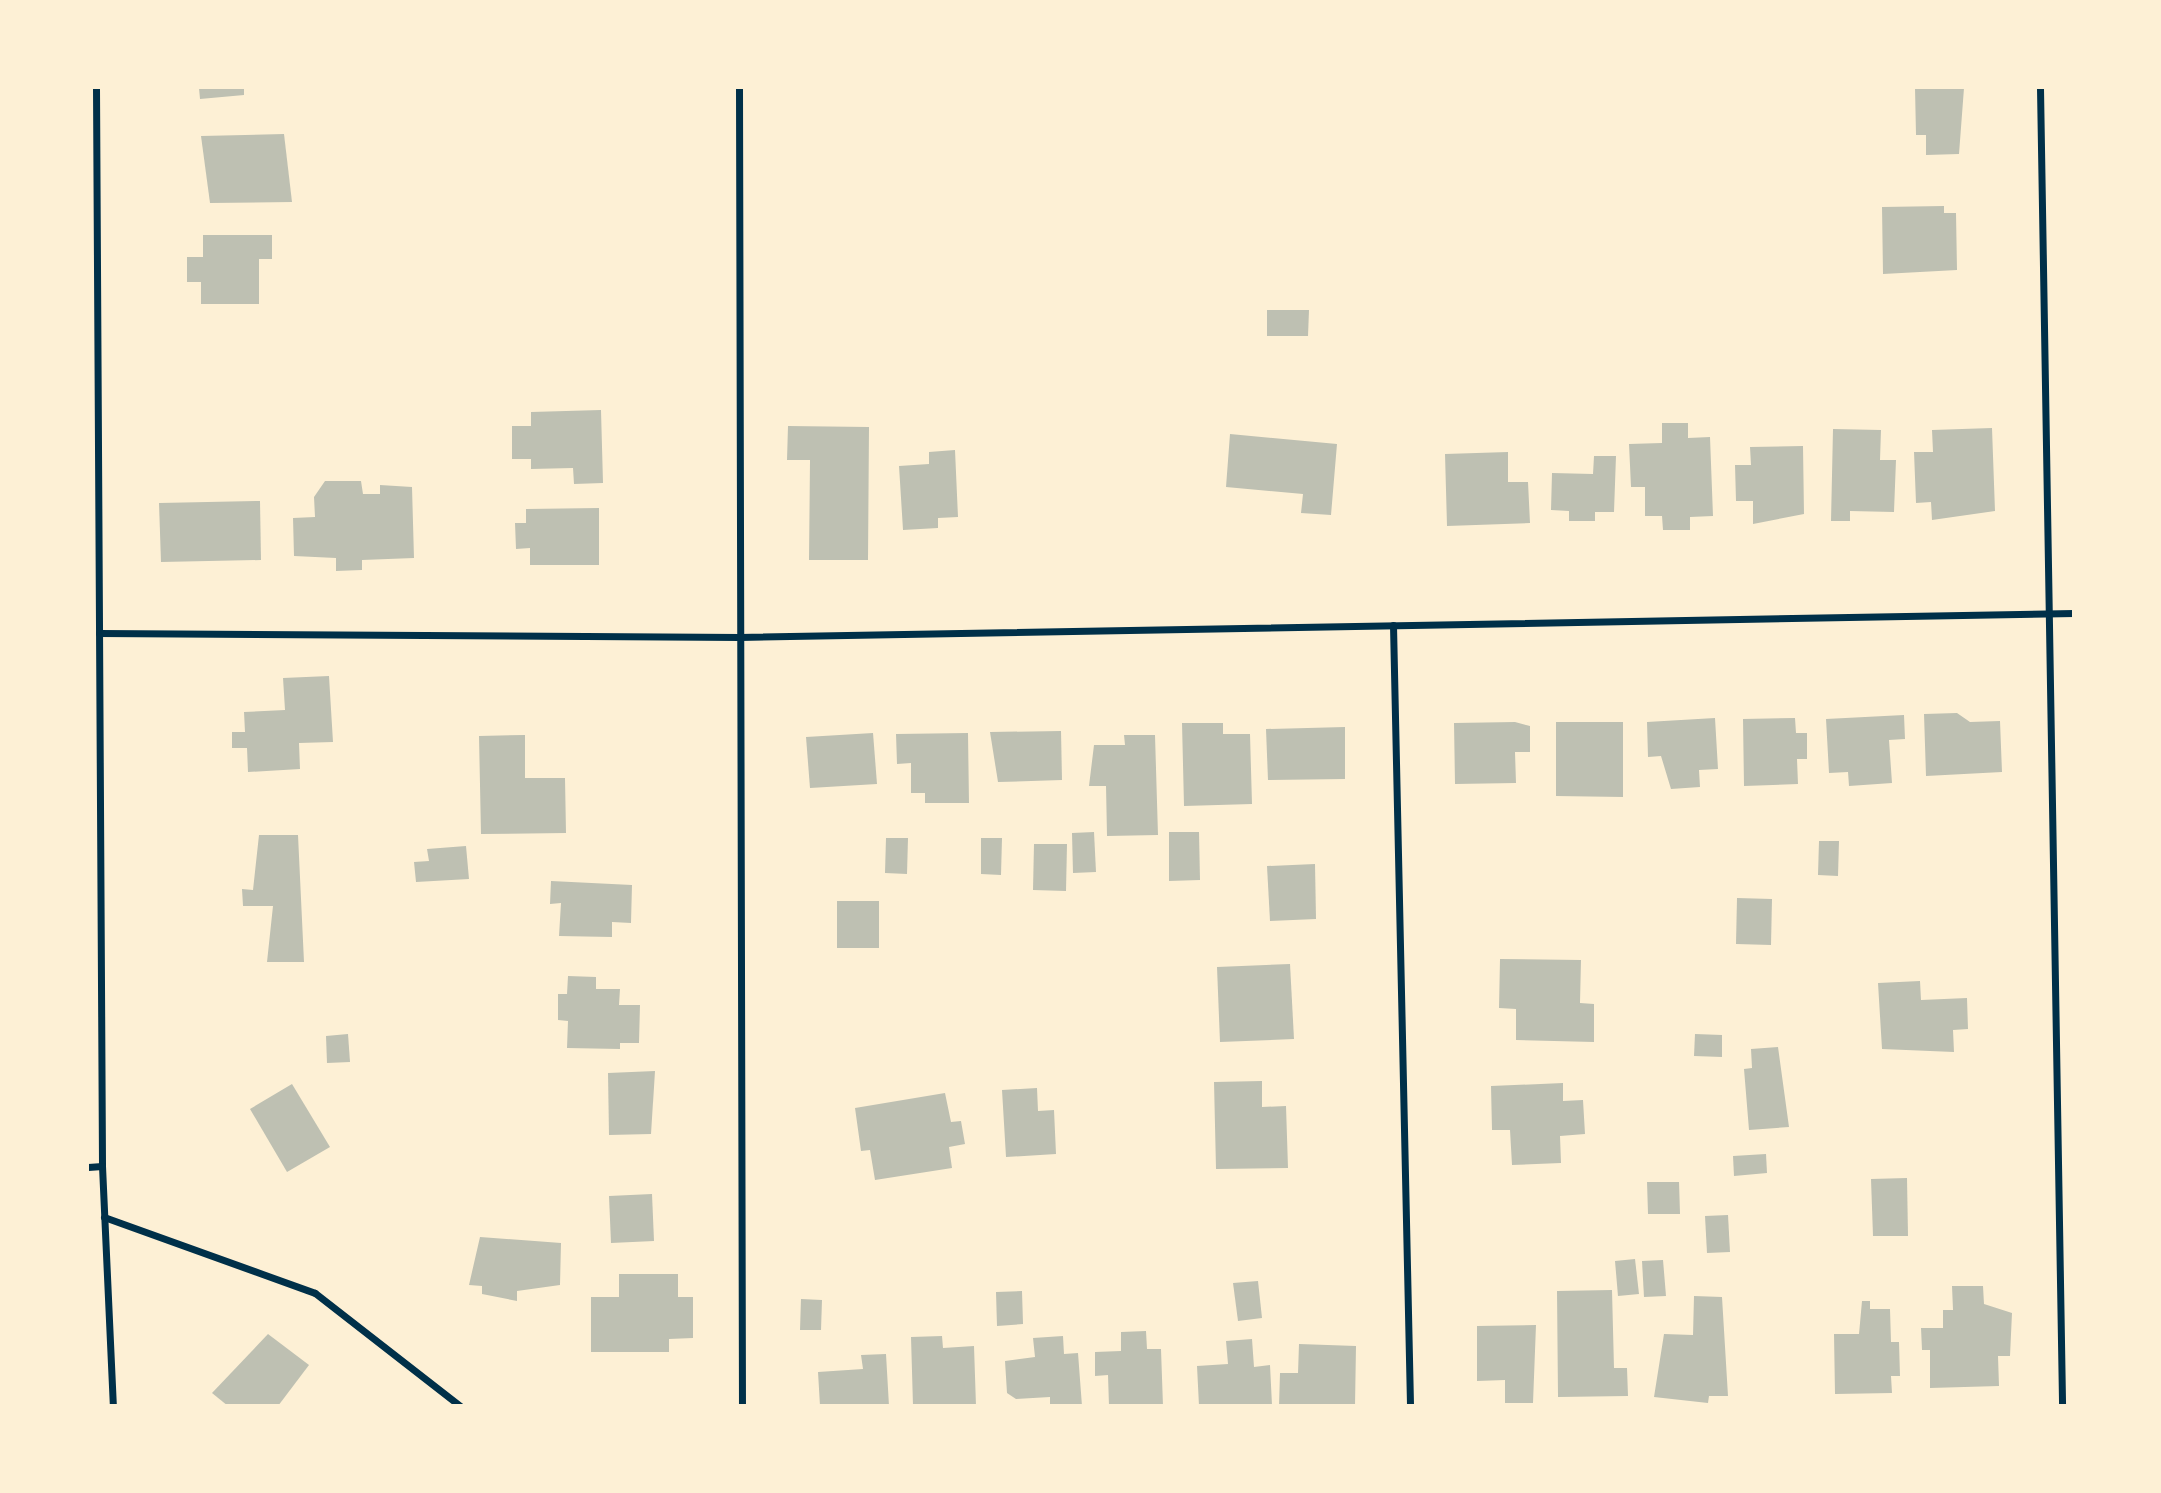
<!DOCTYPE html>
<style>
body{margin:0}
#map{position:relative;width:2161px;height:1493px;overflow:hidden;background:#fdf0d5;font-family:"Golos Text",sans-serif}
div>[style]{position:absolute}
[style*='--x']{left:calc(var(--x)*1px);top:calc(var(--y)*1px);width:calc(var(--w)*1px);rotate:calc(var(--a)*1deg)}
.building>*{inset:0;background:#bec0b2}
.minor>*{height:7px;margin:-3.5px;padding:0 3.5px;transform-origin:3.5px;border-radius:3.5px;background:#003049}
span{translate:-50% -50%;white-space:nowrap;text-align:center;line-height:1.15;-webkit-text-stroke:5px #fdf0d5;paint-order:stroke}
.frame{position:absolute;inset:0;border:89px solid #fdf0d5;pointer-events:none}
</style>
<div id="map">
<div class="building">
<div style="clip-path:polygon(199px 88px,244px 88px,244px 95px,200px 99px)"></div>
<div style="clip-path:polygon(1915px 88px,1964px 88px,1959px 154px,1926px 155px,1926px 135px,1916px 135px)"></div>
<div style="clip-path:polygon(284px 134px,292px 202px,210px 203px,201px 136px)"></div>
<div style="clip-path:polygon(1944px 206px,1944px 213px,1956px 213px,1957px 270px,1883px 274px,1882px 207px)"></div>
<div style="clip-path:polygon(203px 235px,272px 235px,272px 259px,259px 259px,259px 304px,201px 304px,201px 282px,187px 282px,187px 257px,203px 257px)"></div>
<div style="clip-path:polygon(1267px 310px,1309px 310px,1308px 336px,1267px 336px)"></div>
<div style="clip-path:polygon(601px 410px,603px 483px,574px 484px,573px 468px,531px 469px,531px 459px,512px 459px,512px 426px,531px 426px,531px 412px)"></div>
<div style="clip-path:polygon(1662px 423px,1688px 423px,1688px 438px,1710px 437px,1713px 516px,1690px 517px,1690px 530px,1663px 530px,1662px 516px,1645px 516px,1645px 487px,1631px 487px,1629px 444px,1662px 443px)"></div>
<div style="clip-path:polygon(788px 426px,869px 427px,868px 560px,809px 560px,810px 460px,787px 460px)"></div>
<div style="clip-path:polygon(1992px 428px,1995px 511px,1932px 520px,1931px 502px,1916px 503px,1914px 452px,1933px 452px,1932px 430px)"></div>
<div style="clip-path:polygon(1833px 429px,1881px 430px,1880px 460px,1896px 460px,1894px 512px,1850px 511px,1850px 521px,1831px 521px)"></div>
<div style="clip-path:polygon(1230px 434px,1337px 444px,1331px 515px,1301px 513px,1303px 494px,1226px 487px)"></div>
<div style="clip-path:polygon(1803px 446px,1804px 514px,1753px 524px,1753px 501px,1736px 501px,1735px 465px,1751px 465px,1750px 447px)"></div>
<div style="clip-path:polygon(955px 450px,958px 517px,938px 518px,938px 528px,903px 530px,899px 466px,929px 464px,929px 452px)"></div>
<div style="clip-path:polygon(1508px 452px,1508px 482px,1528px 482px,1530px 523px,1447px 526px,1445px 454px)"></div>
<div style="clip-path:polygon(1594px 456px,1616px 456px,1614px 512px,1595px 512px,1595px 521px,1569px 521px,1569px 511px,1551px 510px,1552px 473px,1593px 474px)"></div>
<div style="clip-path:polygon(325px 481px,361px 481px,363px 494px,380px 494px,380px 485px,412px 487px,414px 558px,362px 560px,362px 570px,336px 571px,336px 558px,294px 556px,293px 518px,315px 517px,314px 497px)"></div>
<div style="clip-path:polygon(260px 501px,261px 560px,161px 562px,159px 503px)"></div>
<div style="clip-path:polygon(599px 508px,599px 565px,530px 565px,530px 548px,516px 549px,515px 523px,526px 523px,526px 509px)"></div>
<div style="clip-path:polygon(329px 676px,333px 742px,299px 743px,300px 769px,248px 772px,247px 748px,232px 748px,232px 732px,245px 732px,244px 712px,285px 710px,283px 678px)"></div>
<div style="clip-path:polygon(1957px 713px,1970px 722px,2000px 721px,2002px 772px,1926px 776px,1924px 714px)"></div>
<div style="clip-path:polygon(1904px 715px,1905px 739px,1889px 740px,1892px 783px,1849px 786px,1848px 772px,1829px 773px,1826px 719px)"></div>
<div style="clip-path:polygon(1715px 718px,1718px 769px,1699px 770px,1700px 787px,1671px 789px,1661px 756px,1648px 757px,1647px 722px)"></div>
<div style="clip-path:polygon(1795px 718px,1796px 733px,1807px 733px,1807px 759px,1797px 759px,1798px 784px,1744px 786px,1743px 719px)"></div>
<div style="clip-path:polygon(1515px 722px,1530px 726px,1530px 752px,1515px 752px,1516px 783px,1455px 784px,1454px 723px)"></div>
<div style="clip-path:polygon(1556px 722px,1623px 722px,1623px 797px,1556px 796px)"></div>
<div style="clip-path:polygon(1182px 723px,1223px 723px,1223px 734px,1250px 734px,1252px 804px,1184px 806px)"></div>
<div style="clip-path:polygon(1345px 727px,1345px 779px,1268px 780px,1266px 729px)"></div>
<div style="clip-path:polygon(1061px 731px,1062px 780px,998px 782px,990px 732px)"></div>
<div style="clip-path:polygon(873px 733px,877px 784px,810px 788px,806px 737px)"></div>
<div style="clip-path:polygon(968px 733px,969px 803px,925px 803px,925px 793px,911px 793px,911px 763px,897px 764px,896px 734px)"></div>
<div style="clip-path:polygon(525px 735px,525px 778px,565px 778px,566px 833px,481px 834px,479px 736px)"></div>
<div style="clip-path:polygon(1124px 735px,1155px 735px,1158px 835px,1107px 836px,1106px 786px,1089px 786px,1094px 745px,1125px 745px)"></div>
<div style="clip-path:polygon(1094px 832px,1096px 872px,1073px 873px,1072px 833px)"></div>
<div style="clip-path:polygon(1169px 832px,1199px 832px,1200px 880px,1169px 881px)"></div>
<div style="clip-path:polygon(259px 835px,298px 835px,304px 962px,267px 962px,273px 906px,243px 906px,242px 889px,253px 890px)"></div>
<div style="clip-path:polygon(886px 838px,908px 838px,907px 874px,885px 873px)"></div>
<div style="clip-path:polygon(981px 838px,1002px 838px,1001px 875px,981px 874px)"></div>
<div style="clip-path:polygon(1819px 841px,1839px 841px,1838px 876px,1818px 875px)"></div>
<div style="clip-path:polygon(1034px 844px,1067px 844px,1066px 891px,1033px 890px)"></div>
<div style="clip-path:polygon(466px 846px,469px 879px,416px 882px,414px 862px,429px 861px,427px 849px)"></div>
<div style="clip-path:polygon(1315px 864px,1316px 919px,1270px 921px,1267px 866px)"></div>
<div style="clip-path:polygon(551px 881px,632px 885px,631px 923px,612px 922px,612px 937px,559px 936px,561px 903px,550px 904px)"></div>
<div style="clip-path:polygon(1737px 898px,1772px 899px,1771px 945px,1736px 944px)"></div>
<div style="clip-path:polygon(837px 901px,879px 901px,879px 948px,837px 948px)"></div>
<div style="clip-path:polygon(1500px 959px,1581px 960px,1580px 1003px,1594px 1004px,1594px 1042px,1516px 1040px,1516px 1009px,1499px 1008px)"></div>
<div style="clip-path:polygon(1290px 964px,1294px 1039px,1220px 1042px,1217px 967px)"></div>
<div style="clip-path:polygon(568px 976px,596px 977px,596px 989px,620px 989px,619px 1005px,640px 1005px,639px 1043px,620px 1043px,620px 1049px,567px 1048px,568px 1021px,558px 1020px,558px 994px,567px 994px)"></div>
<div style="clip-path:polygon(1920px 981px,1921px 1000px,1967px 998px,1968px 1029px,1953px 1030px,1954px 1052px,1882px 1049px,1878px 983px)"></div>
<div style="clip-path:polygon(348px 1034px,350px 1062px,327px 1063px,326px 1036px)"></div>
<div style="clip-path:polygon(1695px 1034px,1722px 1035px,1722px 1057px,1694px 1056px)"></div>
<div style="clip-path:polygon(1778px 1047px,1789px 1127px,1749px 1130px,1744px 1069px,1752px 1068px,1751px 1049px)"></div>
<div style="clip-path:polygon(655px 1071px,651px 1134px,609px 1135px,608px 1073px)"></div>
<div style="clip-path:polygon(1262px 1081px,1262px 1107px,1286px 1106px,1288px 1168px,1216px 1169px,1214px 1082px)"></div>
<div style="clip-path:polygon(1563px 1083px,1563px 1101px,1583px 1100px,1585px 1134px,1560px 1136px,1561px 1163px,1512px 1165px,1510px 1130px,1492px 1130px,1491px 1086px)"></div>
<div style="clip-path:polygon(292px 1084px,330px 1147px,287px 1172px,250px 1109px)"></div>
<div style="clip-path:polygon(1037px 1088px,1038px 1111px,1054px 1110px,1056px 1154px,1006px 1157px,1002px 1090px)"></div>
<div style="clip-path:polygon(945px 1093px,951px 1122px,961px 1121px,965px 1144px,949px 1147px,952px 1168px,875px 1180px,870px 1150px,861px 1151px,855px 1108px)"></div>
<div style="clip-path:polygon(1766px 1154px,1767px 1173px,1734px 1176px,1733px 1156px)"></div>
<div style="clip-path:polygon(1907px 1178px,1908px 1236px,1873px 1236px,1871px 1179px)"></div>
<div style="clip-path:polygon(1647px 1182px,1679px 1182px,1680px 1214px,1648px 1214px)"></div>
<div style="clip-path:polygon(652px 1194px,654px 1241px,611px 1243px,609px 1196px)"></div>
<div style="clip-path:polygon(1728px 1215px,1730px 1252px,1707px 1253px,1705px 1216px)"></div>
<div style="clip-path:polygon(480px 1237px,561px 1243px,560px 1285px,517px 1291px,517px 1301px,482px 1294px,482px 1286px,469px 1285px)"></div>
<div style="clip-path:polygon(1635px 1259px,1639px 1294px,1618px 1296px,1615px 1261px)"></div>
<div style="clip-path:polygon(1663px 1260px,1666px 1296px,1644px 1297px,1642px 1261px)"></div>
<div style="clip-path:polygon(619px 1274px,678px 1274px,678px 1297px,693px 1297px,693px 1338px,669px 1339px,669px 1352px,591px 1352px,591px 1297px,619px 1297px)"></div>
<div style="clip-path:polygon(1258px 1281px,1262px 1318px,1238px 1321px,1233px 1283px)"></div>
<div style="clip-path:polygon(1952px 1286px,1983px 1286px,1984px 1304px,2012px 1313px,2010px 1356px,1998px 1356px,1999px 1386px,1930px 1388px,1930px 1350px,1922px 1350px,1921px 1328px,1943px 1328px,1943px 1310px,1953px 1310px)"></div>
<div style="clip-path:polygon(1612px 1290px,1614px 1368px,1627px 1368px,1628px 1396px,1558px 1397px,1557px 1291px)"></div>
<div style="clip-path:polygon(1022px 1291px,1023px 1324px,997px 1326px,996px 1292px)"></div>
<div style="clip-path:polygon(1694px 1296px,1722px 1297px,1728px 1396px,1709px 1396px,1708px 1403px,1654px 1397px,1664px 1334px,1693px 1335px)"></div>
<div style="clip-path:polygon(801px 1299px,822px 1300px,821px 1330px,800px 1330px)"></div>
<div style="clip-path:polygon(1862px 1301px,1870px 1301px,1870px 1309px,1890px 1309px,1891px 1342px,1899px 1342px,1900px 1376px,1891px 1376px,1892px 1393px,1835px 1394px,1834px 1334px,1859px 1334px)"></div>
<div style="clip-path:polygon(1536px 1325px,1533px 1403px,1505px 1403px,1505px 1380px,1477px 1381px,1477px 1326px)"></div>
<div style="clip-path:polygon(1146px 1331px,1147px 1349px,1161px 1349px,1163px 1406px,1109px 1406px,1108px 1375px,1095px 1376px,1095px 1352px,1121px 1351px,1121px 1332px)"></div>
<div style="clip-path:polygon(268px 1334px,309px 1365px,278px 1406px,228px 1406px,212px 1393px)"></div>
<div style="clip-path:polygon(942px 1336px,943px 1348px,974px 1346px,976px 1406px,913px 1406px,911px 1337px)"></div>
<div style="clip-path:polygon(1063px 1336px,1064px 1354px,1078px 1353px,1082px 1406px,1050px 1406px,1050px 1397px,1016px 1399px,1007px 1393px,1005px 1361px,1035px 1357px,1033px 1338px)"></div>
<div style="clip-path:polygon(1252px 1339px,1254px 1367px,1270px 1365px,1272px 1405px,1199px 1406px,1197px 1366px,1228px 1364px,1226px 1341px)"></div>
<div style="clip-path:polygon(1299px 1344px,1356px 1346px,1355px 1406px,1279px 1406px,1280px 1373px,1298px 1373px)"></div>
<div style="clip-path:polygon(886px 1354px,889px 1406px,820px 1406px,818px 1372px,863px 1369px,861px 1355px)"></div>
</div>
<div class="minor">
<div style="--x:96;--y:88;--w:1078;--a:89.68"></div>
<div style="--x:102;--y:1166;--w:240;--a:87.4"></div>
<div style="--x:739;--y:88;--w:1318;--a:89.87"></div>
<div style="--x:2040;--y:88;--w:1318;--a:89.04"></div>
<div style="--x:1393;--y:625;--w:781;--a:88.75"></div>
<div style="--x:99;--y:633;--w:641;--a:0.36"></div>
<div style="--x:740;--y:637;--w:1334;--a:-1.03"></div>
<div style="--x:88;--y:1167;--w:14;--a:-4"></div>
<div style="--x:104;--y:1217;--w:224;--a:19.8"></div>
<div style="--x:315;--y:1293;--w:184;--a:37.9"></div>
</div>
<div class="frame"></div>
</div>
